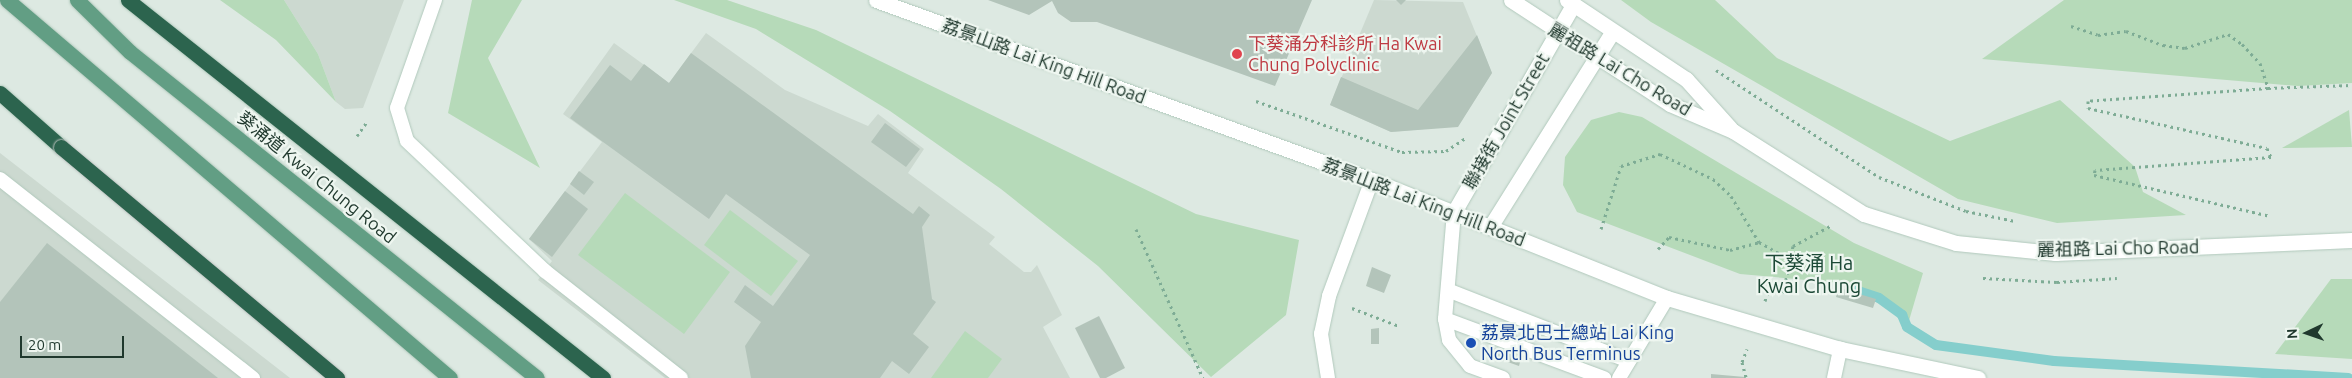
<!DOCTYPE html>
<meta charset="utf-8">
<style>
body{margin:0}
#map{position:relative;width:2352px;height:378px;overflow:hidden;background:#dde9e2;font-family:Ubuntu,"Noto Sans TC",sans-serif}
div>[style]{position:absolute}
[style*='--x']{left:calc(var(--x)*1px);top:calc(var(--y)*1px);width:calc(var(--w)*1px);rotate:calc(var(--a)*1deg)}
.built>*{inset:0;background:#ccd9d0}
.green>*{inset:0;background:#b6dab9}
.stream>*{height:10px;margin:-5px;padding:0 5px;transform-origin:5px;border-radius:5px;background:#85cecc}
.building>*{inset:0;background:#b3c4ba}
.path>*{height:3px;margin-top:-1.5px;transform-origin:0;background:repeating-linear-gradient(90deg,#7eac95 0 2.5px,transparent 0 6.5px)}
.roads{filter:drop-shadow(0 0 1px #b1c9bc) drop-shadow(0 0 1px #b1c9bc)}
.service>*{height:14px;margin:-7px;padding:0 7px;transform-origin:7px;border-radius:7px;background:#fff}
.tertiary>*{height:15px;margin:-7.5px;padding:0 7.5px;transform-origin:7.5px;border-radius:7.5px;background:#fff}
.secondary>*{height:15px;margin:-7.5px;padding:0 7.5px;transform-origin:7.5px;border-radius:7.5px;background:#fff}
.primary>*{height:15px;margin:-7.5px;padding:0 7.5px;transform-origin:7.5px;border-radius:7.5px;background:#629e84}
.motorway>*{height:15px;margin:-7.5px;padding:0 7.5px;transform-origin:7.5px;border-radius:7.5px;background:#2c644e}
.bridges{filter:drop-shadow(0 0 1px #bcc3c0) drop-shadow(0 0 1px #bcc3c0)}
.motorway-bridge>*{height:15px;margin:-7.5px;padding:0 7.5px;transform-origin:7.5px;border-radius:7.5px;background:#2c644e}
.dots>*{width:14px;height:14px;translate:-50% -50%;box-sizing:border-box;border:2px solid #eef6f0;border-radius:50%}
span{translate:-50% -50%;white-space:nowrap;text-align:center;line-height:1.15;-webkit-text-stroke:4.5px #eef6f0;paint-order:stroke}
.health-label{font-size:18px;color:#be3a42}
.left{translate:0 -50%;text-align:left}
.street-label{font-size:18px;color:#1f382d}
.transit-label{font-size:18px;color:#164399}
.quarter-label{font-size:20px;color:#1c4936}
.north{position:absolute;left:2282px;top:308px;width:50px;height:50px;-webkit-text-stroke:4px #eef6f0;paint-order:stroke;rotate:267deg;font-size:14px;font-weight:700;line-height:20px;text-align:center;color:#1f382d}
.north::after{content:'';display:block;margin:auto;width:18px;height:22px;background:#1f382d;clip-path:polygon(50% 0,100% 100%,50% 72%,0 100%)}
.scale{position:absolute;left:20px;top:336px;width:104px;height:22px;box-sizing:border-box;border:2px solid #1f382d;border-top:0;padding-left:6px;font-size:15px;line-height:18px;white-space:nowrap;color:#1f382d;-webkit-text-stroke:4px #eef6f0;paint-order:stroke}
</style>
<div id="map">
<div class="built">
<div style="clip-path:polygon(284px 0,404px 0,363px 108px,345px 109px,336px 102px,318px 54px)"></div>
<div style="clip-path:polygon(1374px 0,1463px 2px,1492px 73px,1458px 126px,1391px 132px,1330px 105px)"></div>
<div style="clip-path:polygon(706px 33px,785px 90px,868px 126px,878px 114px,924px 149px,908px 173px,995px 237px,989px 244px,1024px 272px,1031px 272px,1037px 265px,1062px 315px,1043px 327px,1070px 378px,665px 378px,538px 280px,552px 261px,529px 239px,602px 142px,563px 114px,614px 43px,669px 83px)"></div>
<div style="clip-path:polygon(0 153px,290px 378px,0 378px)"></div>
</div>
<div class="green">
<div style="clip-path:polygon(220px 0,284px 0,318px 54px,336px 102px,276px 40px)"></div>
<div style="clip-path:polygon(472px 0,522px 0,488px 58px,540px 168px,448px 113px)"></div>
<div style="clip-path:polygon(674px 0,727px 0,816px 30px,1196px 214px,1299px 240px,1286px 315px,1211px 377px,1098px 266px,1001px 189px,890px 111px,756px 29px)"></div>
<div style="clip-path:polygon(1621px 0,1715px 0,1777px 58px,1950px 141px,2060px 100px,2135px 167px,2143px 192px,2186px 215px,2057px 223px,1958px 199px,1651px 22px)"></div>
<div style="clip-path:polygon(2064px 0,2352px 0,2352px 83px,2298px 86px,1982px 59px)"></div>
<div style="clip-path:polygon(2349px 110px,2352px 147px,2282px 148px)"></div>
<div style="clip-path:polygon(1619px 112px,1642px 117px,1854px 243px,1923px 273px,1908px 324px,1903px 312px,1879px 296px,1841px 283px,1740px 274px,1577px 212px,1563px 185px,1565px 157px,1591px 120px)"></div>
<div style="clip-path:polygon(625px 193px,730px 272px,684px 334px,578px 255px)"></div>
<div style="clip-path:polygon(730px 210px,798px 261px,771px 296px,704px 245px)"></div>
<div style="clip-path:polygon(2331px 279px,2352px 279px,2352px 359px,2275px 354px)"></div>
<div style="clip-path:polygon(965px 331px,1002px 359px,988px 378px,931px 378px)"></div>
</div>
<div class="stream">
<div style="--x:1852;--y:289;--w:28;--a:18"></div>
<div style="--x:1879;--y:298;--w:29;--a:36"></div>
<div style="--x:1902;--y:315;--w:13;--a:67"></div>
<div style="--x:1907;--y:327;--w:34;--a:32"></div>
<div style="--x:1936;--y:345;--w:119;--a:7.7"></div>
<div style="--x:2054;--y:361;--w:295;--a:3.3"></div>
</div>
<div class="building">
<div style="clip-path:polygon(988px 0,1312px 0,1275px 86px,1097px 22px,1071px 22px,1058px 13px,1052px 1px,1029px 15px)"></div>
<div style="clip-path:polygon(1396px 0,1406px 0,1401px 5px)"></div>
<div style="clip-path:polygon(1477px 35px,1492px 73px,1458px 127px,1391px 132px,1330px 105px,1341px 77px,1418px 110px)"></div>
<div style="clip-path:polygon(691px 53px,913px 214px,919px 206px,930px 215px,922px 227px,932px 299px,936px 302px,913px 334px,929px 347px,909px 374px,892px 361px,880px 378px,751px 378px,745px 346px,761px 322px,734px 302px,745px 285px,773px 306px,810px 255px,726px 194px,709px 219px,570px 118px,610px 65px,631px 81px,644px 64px,669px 83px)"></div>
<div style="clip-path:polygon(885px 123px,920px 149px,906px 167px,871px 142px)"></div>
<div style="clip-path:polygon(579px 171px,594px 182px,584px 195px,570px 184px)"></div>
<div style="clip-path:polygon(565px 191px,588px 209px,552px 257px,529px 239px)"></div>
<div style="clip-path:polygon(47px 243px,218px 378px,0 378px,0 302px)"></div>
<div style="clip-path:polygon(1372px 267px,1391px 275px,1384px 293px,1366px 286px)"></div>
<div style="clip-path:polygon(1839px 288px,1876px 299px,1873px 308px,1836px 297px)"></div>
<div style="clip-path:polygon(1099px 316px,1125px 368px,1106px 378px,1100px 378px,1075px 328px)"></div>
<div style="clip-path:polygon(1379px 328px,1379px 344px,1371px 344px,1371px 329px)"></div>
<div style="clip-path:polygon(1491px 347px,1521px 358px,1519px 366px,1488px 355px)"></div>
<div style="clip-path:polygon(1711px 374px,1745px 377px,1745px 378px,1711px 378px)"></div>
</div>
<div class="path">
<div style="--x:2071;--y:26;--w:28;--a:18"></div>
<div style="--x:2098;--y:35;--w:28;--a:-8"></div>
<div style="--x:2126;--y:31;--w:40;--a:21"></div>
<div style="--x:2163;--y:45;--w:22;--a:8"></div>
<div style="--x:2185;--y:48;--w:45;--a:-18"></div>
<div style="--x:2228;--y:34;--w:17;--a:36"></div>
<div style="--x:2242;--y:44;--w:26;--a:47"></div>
<div style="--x:2260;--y:63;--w:26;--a:72"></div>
<div style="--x:2268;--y:88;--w:180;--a:175.9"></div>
<div style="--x:2088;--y:101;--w:7;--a:90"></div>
<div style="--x:2088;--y:108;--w:183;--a:12.6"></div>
<div style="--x:2267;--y:148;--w:10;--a:66"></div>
<div style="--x:2271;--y:157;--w:176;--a:175.8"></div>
<div style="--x:2095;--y:170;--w:5;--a:101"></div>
<div style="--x:2094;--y:175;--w:181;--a:13.1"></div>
<div style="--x:1716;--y:70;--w:195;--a:33.3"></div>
<div style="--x:1879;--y:177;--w:93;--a:21.3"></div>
<div style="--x:1966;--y:211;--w:50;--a:11.5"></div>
<div style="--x:2268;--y:88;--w:84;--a:-2"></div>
<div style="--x:1256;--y:101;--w:155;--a:19.3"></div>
<div style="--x:1402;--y:152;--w:44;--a:-1.3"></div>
<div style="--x:1446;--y:151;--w:23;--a:-34"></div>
<div style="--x:357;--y:136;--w:16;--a:-55"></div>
<div style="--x:1136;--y:229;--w:163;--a:65.8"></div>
<div style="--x:1601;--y:229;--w:66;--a:-72.4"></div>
<div style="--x:1621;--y:166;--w:41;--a:-17.1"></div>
<div style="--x:1660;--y:154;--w:59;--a:25.3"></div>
<div style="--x:1713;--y:179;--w:25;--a:43"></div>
<div style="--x:1731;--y:196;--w:54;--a:58.7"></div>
<div style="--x:1759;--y:242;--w:37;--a:29"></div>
<div style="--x:1658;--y:249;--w:16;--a:-47"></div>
<div style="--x:1669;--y:237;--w:62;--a:12"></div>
<div style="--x:1730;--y:250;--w:30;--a:-15"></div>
<div style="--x:1983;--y:278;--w:74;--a:3.1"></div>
<div style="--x:2057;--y:282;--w:60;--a:-3.8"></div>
<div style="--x:1783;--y:293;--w:48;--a:-78"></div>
<div style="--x:1793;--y:246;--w:44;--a:-28.3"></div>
<div style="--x:1765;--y:301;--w:13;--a:-72"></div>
<div style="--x:1352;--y:308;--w:50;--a:21"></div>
<div style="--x:1746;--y:377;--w:16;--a:-105"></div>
<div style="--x:1742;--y:362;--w:14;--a:-69"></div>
</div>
<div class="roads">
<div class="service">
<div style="--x:435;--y:0;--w:114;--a:109.4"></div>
<div style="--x:397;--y:108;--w:34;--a:73"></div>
<div style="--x:407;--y:141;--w:190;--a:43.3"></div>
<div style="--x:545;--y:271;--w:173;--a:38.2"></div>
<div style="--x:0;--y:179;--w:322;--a:38.2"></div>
<div style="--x:1454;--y:212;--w:107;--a:94.8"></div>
<div style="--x:1445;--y:319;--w:21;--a:79"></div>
<div style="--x:1449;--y:340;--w:33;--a:51"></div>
<div style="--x:1470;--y:366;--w:35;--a:20"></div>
<div style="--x:1450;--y:291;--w:192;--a:21.4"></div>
<div style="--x:1445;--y:319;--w:170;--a:20.4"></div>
<div style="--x:1328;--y:378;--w:45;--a:-99"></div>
<div style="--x:1321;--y:334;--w:39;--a:-78"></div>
<div style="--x:1329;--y:296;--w:124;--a:-69.7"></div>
<div style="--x:1619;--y:378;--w:93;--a:-59"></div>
<div style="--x:1834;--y:378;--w:30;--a:-78"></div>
</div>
<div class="tertiary">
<div style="--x:1511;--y:0;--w:190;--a:33.2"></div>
<div style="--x:1670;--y:104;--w:69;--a:23.2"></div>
<div style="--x:1733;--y:131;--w:155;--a:32.4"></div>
<div style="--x:1864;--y:214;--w:96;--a:17.5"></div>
<div style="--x:1956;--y:243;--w:100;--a:5.8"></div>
<div style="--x:2055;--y:253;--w:297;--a:-2.5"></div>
<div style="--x:1567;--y:0;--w:143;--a:33.6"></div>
<div style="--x:1686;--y:79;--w:66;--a:48.1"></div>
<div style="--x:1454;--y:212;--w:239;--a:-60.1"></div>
<div style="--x:1490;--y:227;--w:231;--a:-57.9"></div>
</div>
<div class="secondary">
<div style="--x:876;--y:0;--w:528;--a:19.95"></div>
<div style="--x:1372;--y:180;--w:318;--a:21.8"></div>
<div style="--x:1667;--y:298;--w:180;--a:16.4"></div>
<div style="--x:1840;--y:349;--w:141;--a:11.9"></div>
</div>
<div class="primary">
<div style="--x:7;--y:0;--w:582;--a:40.47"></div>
<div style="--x:77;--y:0;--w:74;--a:44.5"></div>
<div style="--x:130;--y:52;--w:521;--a:38.69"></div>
</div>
<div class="motorway">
<div style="--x:128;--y:0;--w:607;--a:38.51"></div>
<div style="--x:0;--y:93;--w:81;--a:41.5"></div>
</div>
</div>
<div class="bridges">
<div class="motorway-bridge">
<div style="--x:61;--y:147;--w:360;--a:39.9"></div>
</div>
</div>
<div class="dots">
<div style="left:1237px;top:54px;background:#e0444e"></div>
<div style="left:1471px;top:343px;background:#1a4fb4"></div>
</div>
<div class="health-label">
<span class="left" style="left:1248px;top:54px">下葵涌分科診所 Ha Kwai<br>Chung Polyclinic</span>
</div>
<div class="street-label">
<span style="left:1044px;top:61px;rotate:20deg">荔景山路 Lai King Hill Road</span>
<span style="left:1620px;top:69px;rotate:31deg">麗祖路 Lai Cho Road</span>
<span style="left:1506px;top:121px;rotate:-60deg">聯接街 Joint Street</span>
<span style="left:317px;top:177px;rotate:39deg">葵涌道 Kwai Chung Road</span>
<span style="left:1424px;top:202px;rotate:21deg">荔景山路 Lai King Hill Road</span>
<span style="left:2118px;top:248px;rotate:-1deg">麗祖路 Lai Cho Road</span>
</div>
<div class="transit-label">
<span class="left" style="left:1481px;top:343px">荔景北巴士總站 Lai King<br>North Bus Terminus</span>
</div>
<div class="quarter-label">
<span style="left:1809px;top:274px">下葵涌 Ha<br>Kwai Chung</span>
</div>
<div class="north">N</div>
<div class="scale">20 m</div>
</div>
